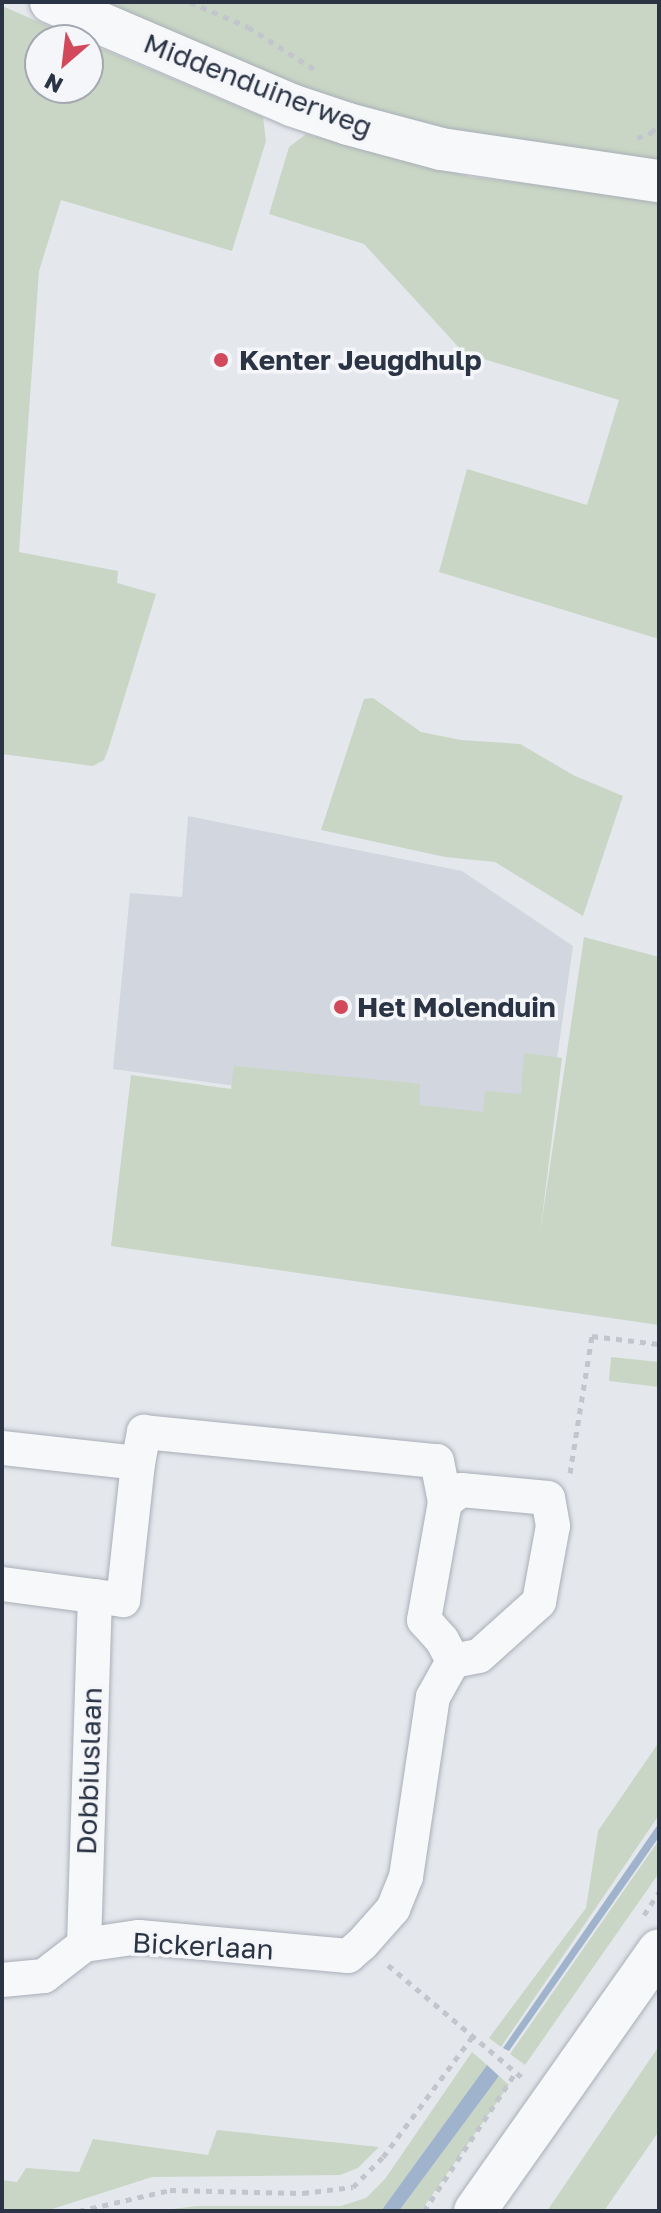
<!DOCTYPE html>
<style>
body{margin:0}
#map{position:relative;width:661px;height:2213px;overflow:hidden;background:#e4e7ec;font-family:"Golos Text",sans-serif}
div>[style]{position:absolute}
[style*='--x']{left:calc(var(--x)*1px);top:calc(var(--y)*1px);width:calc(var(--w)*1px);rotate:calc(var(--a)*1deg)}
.built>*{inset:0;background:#d2d6de}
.green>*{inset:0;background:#c9d6c5}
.water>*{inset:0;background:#9fb4cc}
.path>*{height:5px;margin-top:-2.5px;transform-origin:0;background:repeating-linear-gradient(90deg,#c2c5cb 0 6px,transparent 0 12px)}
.roads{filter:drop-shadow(0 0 2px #a9aeb7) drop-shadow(0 0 2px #a9aeb7)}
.minor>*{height:34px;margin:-17px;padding:0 17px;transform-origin:17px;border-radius:17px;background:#f7f8fa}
.tertiary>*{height:42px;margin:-21px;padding:0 21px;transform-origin:21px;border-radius:21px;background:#f7f8fa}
.dots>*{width:22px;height:22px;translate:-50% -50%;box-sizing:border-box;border:4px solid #f4f6f9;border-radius:50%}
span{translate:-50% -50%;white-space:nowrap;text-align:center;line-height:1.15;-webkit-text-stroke:7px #f4f6f9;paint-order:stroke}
.street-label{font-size:28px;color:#2b3445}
.poi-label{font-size:28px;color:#2b3445;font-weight:700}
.left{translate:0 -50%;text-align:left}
.frame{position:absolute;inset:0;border:4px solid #2b3445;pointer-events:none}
.north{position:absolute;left:24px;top:24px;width:80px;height:80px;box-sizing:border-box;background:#f4f6f9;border:2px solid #a4a8b1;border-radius:50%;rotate:208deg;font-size:22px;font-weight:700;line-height:32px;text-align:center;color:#2b3445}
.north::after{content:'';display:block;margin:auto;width:28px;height:36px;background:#d1495b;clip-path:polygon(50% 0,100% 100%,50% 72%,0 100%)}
</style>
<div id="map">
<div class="built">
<div style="clip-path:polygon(188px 816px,462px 871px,573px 946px,547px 1129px,113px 1069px,130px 893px,182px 897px)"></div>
</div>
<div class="green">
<div style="clip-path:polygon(79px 2px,659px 2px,659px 165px,413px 130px)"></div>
<div style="clip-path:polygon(2px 6px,81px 40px,40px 40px,40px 88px,88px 88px,88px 43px,263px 117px,266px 141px,232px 251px,61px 200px,39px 271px,19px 552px,118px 571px,117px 583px,156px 594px,109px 747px,104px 760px,93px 766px,2px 754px)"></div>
<div style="clip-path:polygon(306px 134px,471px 177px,659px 199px,659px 639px,439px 572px,467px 469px,587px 505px,619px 400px,464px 353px,364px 244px,269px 214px,289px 147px)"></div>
<div style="clip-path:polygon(373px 698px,421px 732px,461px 740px,520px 744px,575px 776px,623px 796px,583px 916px,495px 862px,445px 857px,321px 830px,364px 699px)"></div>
<div style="clip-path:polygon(584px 937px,659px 957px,659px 1325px,111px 1246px,131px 1075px,231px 1089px,234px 1066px,404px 1082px,420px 1084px,420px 1105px,483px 1112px,485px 1091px,521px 1094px,524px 1053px,562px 1058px,540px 1233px)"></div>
<div style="clip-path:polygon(611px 1357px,659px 1362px,659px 1387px,609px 1381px)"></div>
<div style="clip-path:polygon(659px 1742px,659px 1815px,501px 2047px,489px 2038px,586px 1908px,598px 1831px)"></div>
<div style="clip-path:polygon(659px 1840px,659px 1873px,525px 2065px,510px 2054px)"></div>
<div style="clip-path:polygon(659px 2046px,659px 2131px,604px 2211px,547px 2211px)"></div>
<div style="clip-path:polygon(472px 2052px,487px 2065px,381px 2211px,156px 2211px,197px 2206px,341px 2206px,366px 2198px,385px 2179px)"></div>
<div style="clip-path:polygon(499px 2076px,509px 2085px,421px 2211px,399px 2211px)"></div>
<div style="clip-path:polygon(217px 2130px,379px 2147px,358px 2168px,340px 2175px,152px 2177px,46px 2211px,2px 2211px,2px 2180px,17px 2182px,26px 2168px,79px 2172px,93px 2139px,208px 2155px)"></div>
</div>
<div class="water">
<div style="clip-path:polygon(659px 1823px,659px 1837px,509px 2051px,503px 2048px)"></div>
<div style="clip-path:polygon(487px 2065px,499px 2076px,399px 2211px,381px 2211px)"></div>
</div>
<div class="path">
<div style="--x:190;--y:2;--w:63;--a:23.3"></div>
<div style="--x:248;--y:27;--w:82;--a:32.5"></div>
<div style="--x:637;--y:138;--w:15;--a:-20"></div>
<div style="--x:651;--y:133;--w:12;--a:-48"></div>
<div style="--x:570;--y:1473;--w:139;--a:-80.9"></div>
<div style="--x:592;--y:1336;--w:67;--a:6.8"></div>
<div style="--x:644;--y:1915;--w:27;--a:-57"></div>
<div style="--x:388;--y:1965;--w:177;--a:40"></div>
<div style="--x:79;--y:2211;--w:93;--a:-13"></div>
<div style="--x:170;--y:2190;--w:133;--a:1.3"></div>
<div style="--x:303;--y:2193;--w:50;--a:-6.8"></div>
<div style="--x:353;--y:2187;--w:42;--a:-45"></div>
<div style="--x:383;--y:2157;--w:151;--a:-53.4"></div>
<div style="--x:424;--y:2211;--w:167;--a:-56.5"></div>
</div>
<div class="roads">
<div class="minor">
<div style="--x:2;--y:1448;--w:137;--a:6.3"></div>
<div style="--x:138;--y:1463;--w:138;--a:96.2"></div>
<div style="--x:123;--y:1600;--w:122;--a:-172.5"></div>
<div style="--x:138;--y:1463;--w:32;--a:-79"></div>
<div style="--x:144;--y:1432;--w:294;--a:5.7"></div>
<div style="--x:437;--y:1461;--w:42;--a:79"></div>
<div style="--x:445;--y:1502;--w:120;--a:100.1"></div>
<div style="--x:424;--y:1620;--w:27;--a:48"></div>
<div style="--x:442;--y:1640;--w:24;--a:62"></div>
<div style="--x:84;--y:1945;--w:349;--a:-88.2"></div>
<div style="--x:2;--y:1980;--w:42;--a:-5.4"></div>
<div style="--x:44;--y:1976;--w:51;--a:-37.8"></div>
<div style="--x:84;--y:1945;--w:56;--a:-8.3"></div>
<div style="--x:139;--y:1937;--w:210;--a:5.2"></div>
<div style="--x:348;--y:1956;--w:18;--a:-41"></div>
<div style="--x:362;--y:1944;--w:47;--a:-48.5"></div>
<div style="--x:393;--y:1909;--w:35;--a:-68"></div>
<div style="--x:406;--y:1877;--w:182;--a:-81.5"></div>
<div style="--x:433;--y:1697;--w:41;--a:-60.9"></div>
<div style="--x:453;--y:1661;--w:26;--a:-11"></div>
<div style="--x:479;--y:1656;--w:81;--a:-42"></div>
<div style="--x:539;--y:1602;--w:77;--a:-79.6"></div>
<div style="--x:553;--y:1526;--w:28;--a:-100"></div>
<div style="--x:548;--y:1498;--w:87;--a:-174.7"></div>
<div style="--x:461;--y:1490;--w:20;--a:143"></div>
</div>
<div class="tertiary">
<div style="--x:51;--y:2;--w:261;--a:23.2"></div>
<div style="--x:291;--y:105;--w:60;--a:18.4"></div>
<div style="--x:348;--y:124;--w:96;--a:15"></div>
<div style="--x:441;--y:149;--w:220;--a:8.4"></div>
<div style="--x:475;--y:2211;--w:319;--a:-54.8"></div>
</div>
</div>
<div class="dots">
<div style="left:221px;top:360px;background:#d1495b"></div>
<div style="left:341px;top:1007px;background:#d1495b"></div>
</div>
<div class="street-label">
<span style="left:258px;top:85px;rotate:21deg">Middenduinerweg</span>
<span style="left:89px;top:1771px;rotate:-88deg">Dobbiuslaan</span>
<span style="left:203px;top:1946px;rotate:3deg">Bickerlaan</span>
</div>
<div class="poi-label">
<span class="left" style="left:239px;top:360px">Kenter Jeugdhulp</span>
<span class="left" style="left:357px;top:1007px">Het Molenduin</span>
</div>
<div class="frame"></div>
<div class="north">N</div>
</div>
